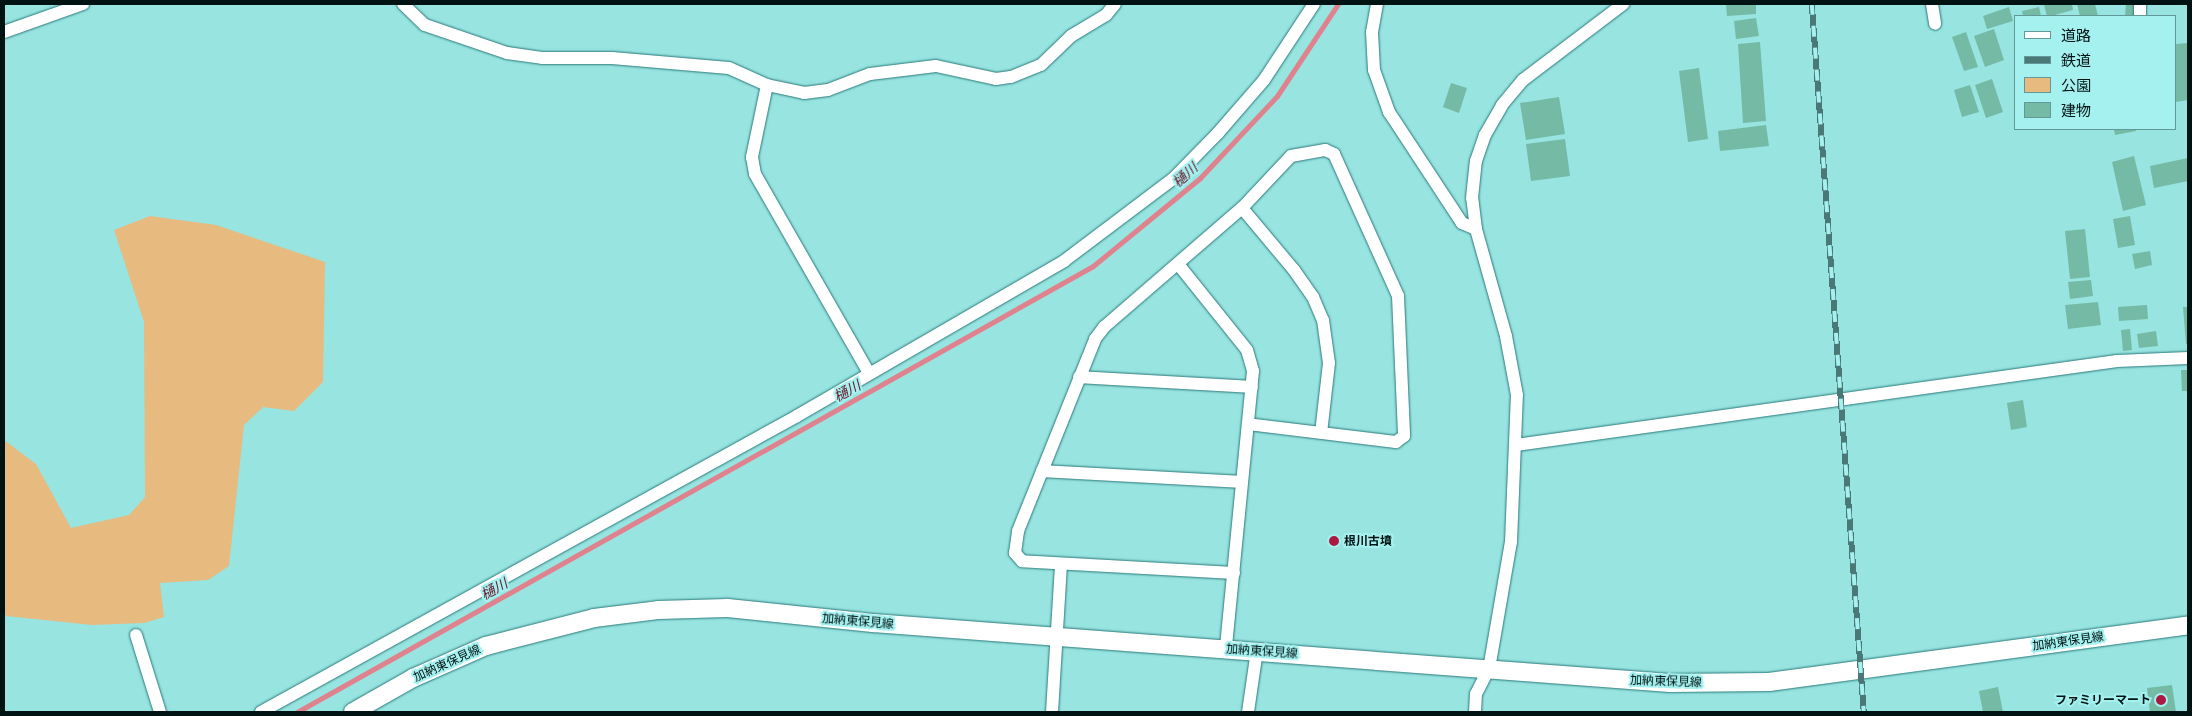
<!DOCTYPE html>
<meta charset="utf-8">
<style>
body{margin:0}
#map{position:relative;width:2192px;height:716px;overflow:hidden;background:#97e4e1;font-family:"PT Sans","Noto Sans JP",sans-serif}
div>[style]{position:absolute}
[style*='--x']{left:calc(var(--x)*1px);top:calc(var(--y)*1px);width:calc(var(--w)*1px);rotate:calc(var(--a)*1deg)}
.green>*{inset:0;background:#e7ba7f}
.stream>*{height:5px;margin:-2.5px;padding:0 2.5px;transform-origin:2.5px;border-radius:2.5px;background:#e0828d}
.building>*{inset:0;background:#75baa5}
.roads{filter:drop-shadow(0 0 1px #2a7978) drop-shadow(0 0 1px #2a7978)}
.street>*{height:12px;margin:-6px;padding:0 6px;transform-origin:6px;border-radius:6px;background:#fff}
.secondary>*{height:18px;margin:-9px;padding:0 9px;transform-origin:9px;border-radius:9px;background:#fff}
.rail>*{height:5.5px;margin-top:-2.75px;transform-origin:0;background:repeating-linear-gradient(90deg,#a4f1ef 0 11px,#497876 0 22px);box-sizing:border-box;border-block:1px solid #497876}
.dots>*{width:14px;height:14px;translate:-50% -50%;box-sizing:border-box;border:2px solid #a4f1ef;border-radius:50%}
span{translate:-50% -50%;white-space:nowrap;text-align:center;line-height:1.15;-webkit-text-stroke:4px #a4f1ef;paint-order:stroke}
.poi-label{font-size:12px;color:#001313;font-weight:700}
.left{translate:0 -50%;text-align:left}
.right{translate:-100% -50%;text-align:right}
.street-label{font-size:12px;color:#001313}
.water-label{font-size:14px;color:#6b1629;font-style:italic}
.frame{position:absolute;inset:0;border:5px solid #001313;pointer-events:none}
.legend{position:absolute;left:2014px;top:15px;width:162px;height:115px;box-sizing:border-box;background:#a4f1ef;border:1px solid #629897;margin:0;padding:6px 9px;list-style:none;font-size:15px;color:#001313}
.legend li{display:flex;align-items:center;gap:10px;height:25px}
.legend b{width:25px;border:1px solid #629897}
</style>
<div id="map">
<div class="green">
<div style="clip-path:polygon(150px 216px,216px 225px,325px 262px,323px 382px,294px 411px,263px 407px,244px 425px,229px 566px,208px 580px,160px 583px,164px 617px,144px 623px,92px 625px,6px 616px,4px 611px,4px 440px,36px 464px,71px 528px,129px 515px,145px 497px,144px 322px,114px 230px)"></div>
</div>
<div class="stream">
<div style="--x:297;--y:712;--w:912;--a:-29.26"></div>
<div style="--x:1093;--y:266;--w:139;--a:-39.4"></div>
<div style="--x:1200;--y:178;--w:112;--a:-46.8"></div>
<div style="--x:1277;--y:96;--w:110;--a:-56.5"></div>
</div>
<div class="building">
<div style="clip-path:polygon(1726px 4px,1756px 4px,1756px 14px,1727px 16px)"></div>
<div style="clip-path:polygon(2072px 4px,2073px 10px,2051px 16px,2047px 16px,2044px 5px)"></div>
<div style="clip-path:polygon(2077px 4px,2095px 4px,2098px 16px,2080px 16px)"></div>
<div style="clip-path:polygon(2126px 4px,2138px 4px,2138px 16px,2125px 16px)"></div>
<div style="clip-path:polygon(2009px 7px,2013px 21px,1987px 29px,1983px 16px)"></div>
<div style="clip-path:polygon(2039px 7px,2041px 16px,2023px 16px,2022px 11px)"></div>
<div style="clip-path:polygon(1756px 18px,1759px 36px,1736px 39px,1734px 21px)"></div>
<div style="clip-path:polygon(1994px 29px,2004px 60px,1985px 67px,1974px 36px)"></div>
<div style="clip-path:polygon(1966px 32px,1978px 67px,1964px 71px,1952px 37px)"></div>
<div style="clip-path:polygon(1760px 42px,1766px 121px,1743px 123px,1738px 44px)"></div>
<div style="clip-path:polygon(2188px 43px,2188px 100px,2176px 102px,2176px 44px)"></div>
<div style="clip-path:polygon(1699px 68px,1708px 139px,1688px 142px,1679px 71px)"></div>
<div style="clip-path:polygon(1992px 79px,2003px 112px,1986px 118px,1975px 85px)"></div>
<div style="clip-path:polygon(1451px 83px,1467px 88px,1459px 113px,1443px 107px)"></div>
<div style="clip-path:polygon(1970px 85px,1979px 112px,1962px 117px,1954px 90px)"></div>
<div style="clip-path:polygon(1559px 97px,1565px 134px,1526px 140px,1520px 103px)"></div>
<div style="clip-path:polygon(1766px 125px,1769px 146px,1720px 151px,1718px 131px)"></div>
<div style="clip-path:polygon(2114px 129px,2136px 129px,2136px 131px,2115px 135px)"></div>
<div style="clip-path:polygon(1565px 139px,1570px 176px,1531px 181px,1526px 144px)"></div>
<div style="clip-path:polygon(2134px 156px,2146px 205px,2123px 211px,2112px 162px)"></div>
<div style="clip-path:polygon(2188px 158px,2188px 181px,2154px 188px,2150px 166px)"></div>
<div style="clip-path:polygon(2130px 216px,2135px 245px,2118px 248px,2113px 219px)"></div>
<div style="clip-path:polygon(2085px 229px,2090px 277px,2070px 279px,2065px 231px)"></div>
<div style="clip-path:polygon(2150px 251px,2152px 265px,2135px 269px,2132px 254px)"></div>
<div style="clip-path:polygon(2091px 280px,2093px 296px,2070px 299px,2068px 282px)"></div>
<div style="clip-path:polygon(2098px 302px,2101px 325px,2068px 329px,2065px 305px)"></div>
<div style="clip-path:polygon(2147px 305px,2148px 319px,2119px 321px,2118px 307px)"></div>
<div style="clip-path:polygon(2183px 307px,2188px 307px,2188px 344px,2186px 344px)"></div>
<div style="clip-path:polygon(2130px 329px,2132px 350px,2123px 351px,2121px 330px)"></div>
<div style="clip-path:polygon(2156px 331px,2158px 346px,2139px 348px,2137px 334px)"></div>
<div style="clip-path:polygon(2181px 370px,2188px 370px,2188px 391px,2182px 391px)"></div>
<div style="clip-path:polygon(2023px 400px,2027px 427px,2011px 430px,2007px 403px)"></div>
<div style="clip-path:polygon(2172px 685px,2176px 712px,2150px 712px,2147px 688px)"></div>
<div style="clip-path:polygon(1998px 687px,2003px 712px,1983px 712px,1979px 691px)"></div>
</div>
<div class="roads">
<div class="street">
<div style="--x:403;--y:4;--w:30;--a:44"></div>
<div style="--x:425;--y:25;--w:87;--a:18.9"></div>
<div style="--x:507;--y:53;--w:35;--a:8"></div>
<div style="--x:542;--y:58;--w:70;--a:0"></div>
<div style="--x:612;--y:58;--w:117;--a:4.9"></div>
<div style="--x:729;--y:68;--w:42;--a:24.1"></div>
<div style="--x:767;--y:85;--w:38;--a:12"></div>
<div style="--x:804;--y:93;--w:24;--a:-7"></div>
<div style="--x:828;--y:90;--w:45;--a:-20.9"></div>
<div style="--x:870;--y:74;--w:66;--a:-6.9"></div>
<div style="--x:936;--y:66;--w:61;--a:12.2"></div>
<div style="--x:996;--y:79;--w:15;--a:-8"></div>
<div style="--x:1011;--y:77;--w:32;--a:-22"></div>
<div style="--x:1041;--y:65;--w:42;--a:-44"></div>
<div style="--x:1071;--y:36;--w:41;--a:-31"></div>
<div style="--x:1106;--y:15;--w:14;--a:-51"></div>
<div style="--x:1377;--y:4;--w:28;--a:100"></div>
<div style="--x:1372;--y:32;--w:38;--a:87"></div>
<div style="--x:1374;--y:70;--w:45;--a:70.3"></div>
<div style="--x:1389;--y:112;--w:133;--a:56.7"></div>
<div style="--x:1462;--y:223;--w:15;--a:23"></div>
<div style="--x:1932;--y:4;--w:20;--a:81"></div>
<div style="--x:2140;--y:16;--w:12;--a:-90"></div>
<div style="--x:4;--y:32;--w:84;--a:-19.5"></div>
<div style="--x:767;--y:85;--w:74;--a:101.8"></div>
<div style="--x:752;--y:157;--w:17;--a:80"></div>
<div style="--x:755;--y:174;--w:229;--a:60.2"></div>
<div style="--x:1242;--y:208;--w:81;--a:50"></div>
<div style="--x:1294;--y:270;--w:33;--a:55"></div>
<div style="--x:1313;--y:297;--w:25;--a:67"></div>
<div style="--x:1323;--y:320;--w:43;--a:82.1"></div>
<div style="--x:1329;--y:363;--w:70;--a:96.5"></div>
<div style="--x:1178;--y:264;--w:110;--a:51.3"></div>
<div style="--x:1247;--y:350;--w:22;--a:74"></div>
<div style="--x:1253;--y:371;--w:278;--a:95.6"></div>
<div style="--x:1079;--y:377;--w:173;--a:3.3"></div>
<div style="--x:1516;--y:445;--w:607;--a:-7.96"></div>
<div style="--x:2117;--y:361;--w:71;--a:-2.4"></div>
<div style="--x:1042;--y:471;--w:200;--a:3.1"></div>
<div style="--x:1234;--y:573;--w:212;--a:-176.8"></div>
<div style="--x:1022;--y:561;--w:11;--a:-131"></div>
<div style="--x:1015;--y:553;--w:22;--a:-82"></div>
<div style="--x:1018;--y:531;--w:207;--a:-68.1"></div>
<div style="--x:1095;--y:339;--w:15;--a:-53"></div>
<div style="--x:1104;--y:327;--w:182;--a:-40.8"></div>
<div style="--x:1242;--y:208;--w:71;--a:-46.7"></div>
<div style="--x:1291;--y:156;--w:35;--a:-10"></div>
<div style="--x:1325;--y:150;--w:10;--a:24"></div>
<div style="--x:1334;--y:154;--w:156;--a:65.7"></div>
<div style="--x:1398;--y:296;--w:140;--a:87.5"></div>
<div style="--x:1404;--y:436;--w:10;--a:143"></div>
<div style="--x:1396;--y:442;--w:149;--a:-173.1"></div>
<div style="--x:136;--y:635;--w:81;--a:72.7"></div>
<div style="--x:261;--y:712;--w:612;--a:-28.91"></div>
<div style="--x:797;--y:416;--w:309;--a:-30.1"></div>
<div style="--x:1064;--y:261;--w:136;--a:-37"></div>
<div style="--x:1173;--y:179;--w:64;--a:-45.6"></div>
<div style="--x:1218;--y:133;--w:70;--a:-49"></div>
<div style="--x:1264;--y:80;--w:91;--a:-56.7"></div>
<div style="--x:1052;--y:712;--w:148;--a:-86.5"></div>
<div style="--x:1248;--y:712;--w:63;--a:-81.7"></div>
<div style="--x:1475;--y:712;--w:18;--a:-87"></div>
<div style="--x:1476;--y:694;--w:28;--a:-63"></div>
<div style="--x:1489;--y:669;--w:129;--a:-80.2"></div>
<div style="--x:1511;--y:542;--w:147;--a:-87.7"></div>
<div style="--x:1517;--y:395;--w:60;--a:-100.6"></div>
<div style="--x:1506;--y:336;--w:111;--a:-105.7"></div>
<div style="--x:1476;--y:229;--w:31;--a:-97"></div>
<div style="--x:1472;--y:198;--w:37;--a:-84"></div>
<div style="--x:1476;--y:161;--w:28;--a:-71"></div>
<div style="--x:1485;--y:135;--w:34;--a:-60"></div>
<div style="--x:1502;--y:105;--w:33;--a:-50"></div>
<div style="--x:1523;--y:80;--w:126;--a:-37.2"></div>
</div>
<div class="secondary">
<div style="--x:353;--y:712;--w:69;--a:-29.5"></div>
<div style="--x:413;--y:678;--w:80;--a:-23.7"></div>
<div style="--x:486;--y:646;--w:112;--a:-14.5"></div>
<div style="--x:594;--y:618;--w:64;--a:-7.1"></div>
<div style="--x:658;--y:610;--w:69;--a:-1.7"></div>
<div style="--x:727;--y:608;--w:147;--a:5.9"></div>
<div style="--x:873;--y:623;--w:799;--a:4.31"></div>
<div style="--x:1670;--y:683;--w:99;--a:-0.6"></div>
<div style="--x:1769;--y:682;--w:423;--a:-7.7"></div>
</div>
</div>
<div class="rail">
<div style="--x:1812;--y:4;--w:710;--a:85.8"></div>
</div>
<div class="dots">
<div style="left:1334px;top:541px;background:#ad1841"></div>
<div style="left:2161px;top:700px;background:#ad1841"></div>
</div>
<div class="poi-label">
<span class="left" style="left:1344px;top:541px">根川古墳</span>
<span class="right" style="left:2151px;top:700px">ファミリーマート</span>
</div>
<div class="street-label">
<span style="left:858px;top:621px;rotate:5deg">加納東保見線</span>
<span style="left:2068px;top:641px;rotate:-8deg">加納東保見線</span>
<span style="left:1262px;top:651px;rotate:4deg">加納東保見線</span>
<span style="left:447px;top:663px;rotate:-24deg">加納東保見線</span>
<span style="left:1666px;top:681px;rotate:2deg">加納東保見線</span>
</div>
<div class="water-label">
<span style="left:1185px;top:175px;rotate:-42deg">樋川</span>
<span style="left:847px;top:391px;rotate:-29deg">樋川</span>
<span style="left:494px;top:589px;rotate:-29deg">樋川</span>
</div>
<div class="frame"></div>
<ul class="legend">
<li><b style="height:6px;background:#fff"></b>道路</li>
<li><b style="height:6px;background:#497876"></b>鉄道</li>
<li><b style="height:14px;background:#e7ba7f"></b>公園</li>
<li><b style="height:14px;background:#75baa5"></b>建物</li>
</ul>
</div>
